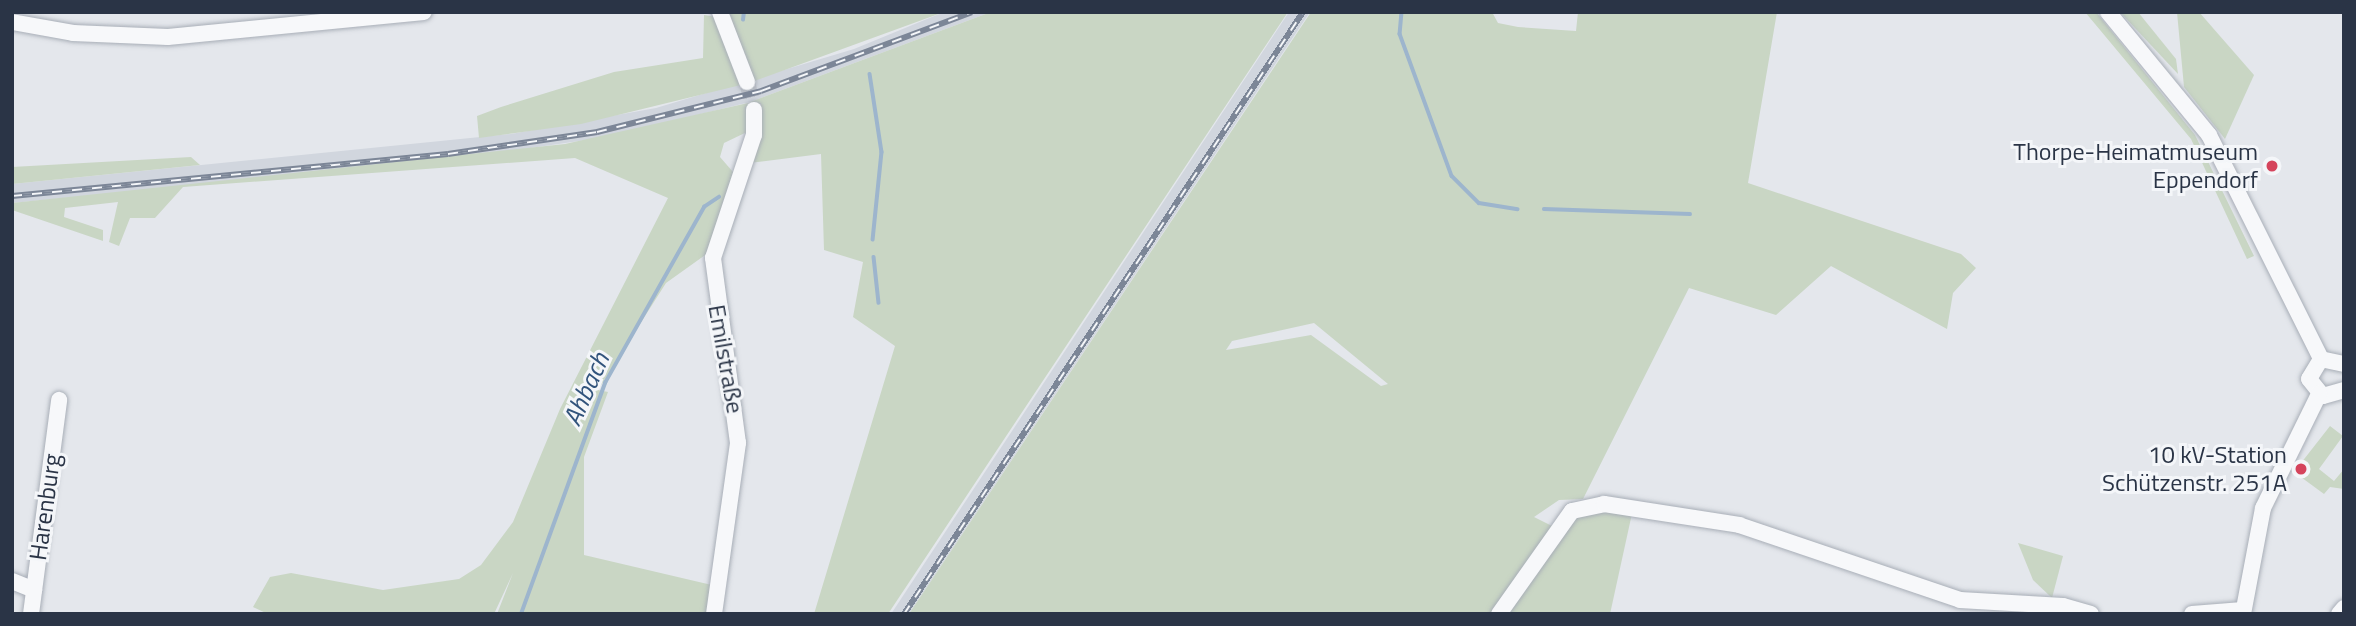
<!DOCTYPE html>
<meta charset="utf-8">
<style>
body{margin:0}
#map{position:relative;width:2356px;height:626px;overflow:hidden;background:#e4e7ec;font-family:"Titillium Web",sans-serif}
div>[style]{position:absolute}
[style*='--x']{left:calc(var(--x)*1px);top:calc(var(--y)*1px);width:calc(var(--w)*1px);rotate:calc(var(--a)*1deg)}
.built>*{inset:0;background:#d1d6de}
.green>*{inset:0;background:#c9d6c4}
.stream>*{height:3.5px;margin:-1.75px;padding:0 1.75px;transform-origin:1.75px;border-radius:1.75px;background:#9db5cd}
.minor-tunnel>*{height:16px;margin-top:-8px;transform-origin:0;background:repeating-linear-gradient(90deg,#bfc3cb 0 16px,transparent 0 24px)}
.roads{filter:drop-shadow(0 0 2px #a8aeb7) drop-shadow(0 0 2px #a8aeb7)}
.minor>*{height:16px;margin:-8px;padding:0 8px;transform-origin:8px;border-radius:8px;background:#f7f8fa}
.rail>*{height:6px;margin-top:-3px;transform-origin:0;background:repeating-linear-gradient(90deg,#f4f6f9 0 10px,#7c8697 0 20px);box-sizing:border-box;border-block:2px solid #7c8697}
.dots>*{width:19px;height:19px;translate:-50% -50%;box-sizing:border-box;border:4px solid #f4f6f9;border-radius:50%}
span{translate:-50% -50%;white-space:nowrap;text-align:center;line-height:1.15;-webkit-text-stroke:6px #f4f6f9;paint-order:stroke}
.poi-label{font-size:24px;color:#2a3446}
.right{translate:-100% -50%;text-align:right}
.street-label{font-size:24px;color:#2a3446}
.water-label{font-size:26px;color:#32547c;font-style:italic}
.frame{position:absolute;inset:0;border:14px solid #2a3446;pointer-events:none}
</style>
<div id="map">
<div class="built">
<div style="clip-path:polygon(944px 12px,991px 12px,750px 102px,607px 137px,426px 163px,12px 203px,12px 184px,511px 134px,656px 108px,854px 49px)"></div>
<div style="clip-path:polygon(1289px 12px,1310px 12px,909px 614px,891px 614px)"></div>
</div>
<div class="green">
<div style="clip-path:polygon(726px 12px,944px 12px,749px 83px,581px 124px,479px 138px,477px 116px,501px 107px,614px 72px,703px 58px,704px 15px,728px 19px)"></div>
<div style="clip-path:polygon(991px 12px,1288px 12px,888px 614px,814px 614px,895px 346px,853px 317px,863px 262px,824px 250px,821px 154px,749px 163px,761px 130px,750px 102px)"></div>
<div style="clip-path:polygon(evenodd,1311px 12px,1492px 12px,1498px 23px,1518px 27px,1576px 31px,1578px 12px,1777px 12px,1748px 183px,1961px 254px,1976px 268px,1953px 293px,1947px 329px,1831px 266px,1776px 315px,1689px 288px,1583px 499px,1559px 500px,1534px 517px,1556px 528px,1493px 614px,909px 614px,1311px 12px,1314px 323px,1388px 384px,1381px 386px,1311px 335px,1226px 350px,1232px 341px,1314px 323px)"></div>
<div style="clip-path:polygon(2085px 12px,2096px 12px,2195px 135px,2254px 256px,2247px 259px,2191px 139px)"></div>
<div style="clip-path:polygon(2120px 12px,2138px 12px,2176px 59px,2178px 74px)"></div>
<div style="clip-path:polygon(2177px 12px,2199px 12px,2254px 75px,2225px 139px,2184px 87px)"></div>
<div style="clip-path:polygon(748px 103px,749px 131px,724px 143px,720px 157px,733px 172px,731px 189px,708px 253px,666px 283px,598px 390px,608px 392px,584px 457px,584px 555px,716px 586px,709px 614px,497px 614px,513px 573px,494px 614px,268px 614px,253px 607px,270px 577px,291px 573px,383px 590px,459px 579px,481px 565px,513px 522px,560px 409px,668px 198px,575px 158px,183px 187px,155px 218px,130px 218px,119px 246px,109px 242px,118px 202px,65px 208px,64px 217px,103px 230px,103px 241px,12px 210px,12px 203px,565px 144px)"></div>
<div style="clip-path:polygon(191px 157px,200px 165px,12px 184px,12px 167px)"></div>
<div style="clip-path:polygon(2330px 426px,2343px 436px,2319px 469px,2334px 481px,2344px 469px,2344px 489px,2330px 487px,2324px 494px,2294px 472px)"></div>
<div style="clip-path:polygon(1633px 509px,1610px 614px,1504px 614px,1575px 514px)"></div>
<div style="clip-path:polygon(2018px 543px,2063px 556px,2052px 598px,2033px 580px)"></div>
</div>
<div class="stream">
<div style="--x:1402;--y:12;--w:22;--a:95"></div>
<div style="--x:1400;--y:34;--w:151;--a:69.9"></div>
<div style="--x:1452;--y:176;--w:38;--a:45"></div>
<div style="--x:1479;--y:203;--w:39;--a:9"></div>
<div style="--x:743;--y:20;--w:8;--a:-83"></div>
<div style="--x:870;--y:74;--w:79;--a:81.3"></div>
<div style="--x:882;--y:152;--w:88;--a:95.8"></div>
<div style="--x:1544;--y:209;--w:146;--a:2"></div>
<div style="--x:874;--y:257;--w:46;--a:83.8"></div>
<div style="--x:521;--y:614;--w:246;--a:-70"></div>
<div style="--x:605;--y:383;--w:202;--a:-60.6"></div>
<div style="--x:704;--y:207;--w:18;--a:-34"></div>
</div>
<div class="minor-tunnel">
<div style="--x:747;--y:82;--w:29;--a:76"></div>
</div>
<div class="roads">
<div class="minor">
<div style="--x:720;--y:12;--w:75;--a:68.9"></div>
<div style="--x:2108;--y:12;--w:159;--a:50.6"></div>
<div style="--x:2209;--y:135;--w:250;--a:63.4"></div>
<div style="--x:12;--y:22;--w:62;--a:10.2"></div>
<div style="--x:73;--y:33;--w:95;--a:2.4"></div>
<div style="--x:168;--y:37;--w:257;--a:-5.6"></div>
<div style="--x:2344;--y:364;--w:24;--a:-168"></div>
<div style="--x:2321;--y:359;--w:23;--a:121"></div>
<div style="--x:2309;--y:379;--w:22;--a:51"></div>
<div style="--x:2323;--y:396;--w:22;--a:-16"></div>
<div style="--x:12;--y:581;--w:24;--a:22"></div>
<div style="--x:31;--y:614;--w:216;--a:-82.5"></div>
<div style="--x:714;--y:614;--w:173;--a:-82"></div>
<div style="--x:738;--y:443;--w:187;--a:-97.7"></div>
<div style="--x:713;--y:258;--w:130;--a:-71.6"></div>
<div style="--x:754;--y:135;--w:25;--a:-90"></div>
<div style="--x:1499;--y:614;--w:126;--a:-54.7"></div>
<div style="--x:1572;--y:511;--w:33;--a:-12"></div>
<div style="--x:1604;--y:504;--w:137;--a:8.8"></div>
<div style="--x:1739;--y:525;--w:233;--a:18.7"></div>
<div style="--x:1960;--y:600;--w:103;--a:3.3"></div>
<div style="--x:2063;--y:606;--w:29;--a:16"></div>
<div style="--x:2192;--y:614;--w:51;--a:-4.5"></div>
<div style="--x:2243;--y:614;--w:108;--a:-79.3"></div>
<div style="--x:2263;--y:508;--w:127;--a:-63.8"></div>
<div style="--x:2339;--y:614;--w:8;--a:-50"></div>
</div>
</div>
<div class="rail">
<div style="--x:12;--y:196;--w:438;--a:-5.5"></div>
<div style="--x:448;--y:154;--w:151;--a:-8.4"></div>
<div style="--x:597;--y:132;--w:169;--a:-14"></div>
<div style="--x:761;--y:91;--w:225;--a:-20.5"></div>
<div style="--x:904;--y:614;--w:722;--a:-56.46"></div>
</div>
<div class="dots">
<div style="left:2272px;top:166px;background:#d5445c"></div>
<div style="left:2301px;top:469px;background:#d5445c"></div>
</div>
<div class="poi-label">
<span class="right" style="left:2258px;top:166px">Thorpe-Heimatmuseum<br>Eppendorf</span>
<span class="right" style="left:2287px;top:469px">10 kV-Station<br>Schützenstr. 251A</span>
</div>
<div class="street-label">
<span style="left:726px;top:359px;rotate:80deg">Emilstraße</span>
<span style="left:45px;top:507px;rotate:-82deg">Harenburg</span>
</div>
<div class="water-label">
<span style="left:586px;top:389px;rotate:-66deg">Ahbach</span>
</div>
<div class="frame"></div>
</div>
